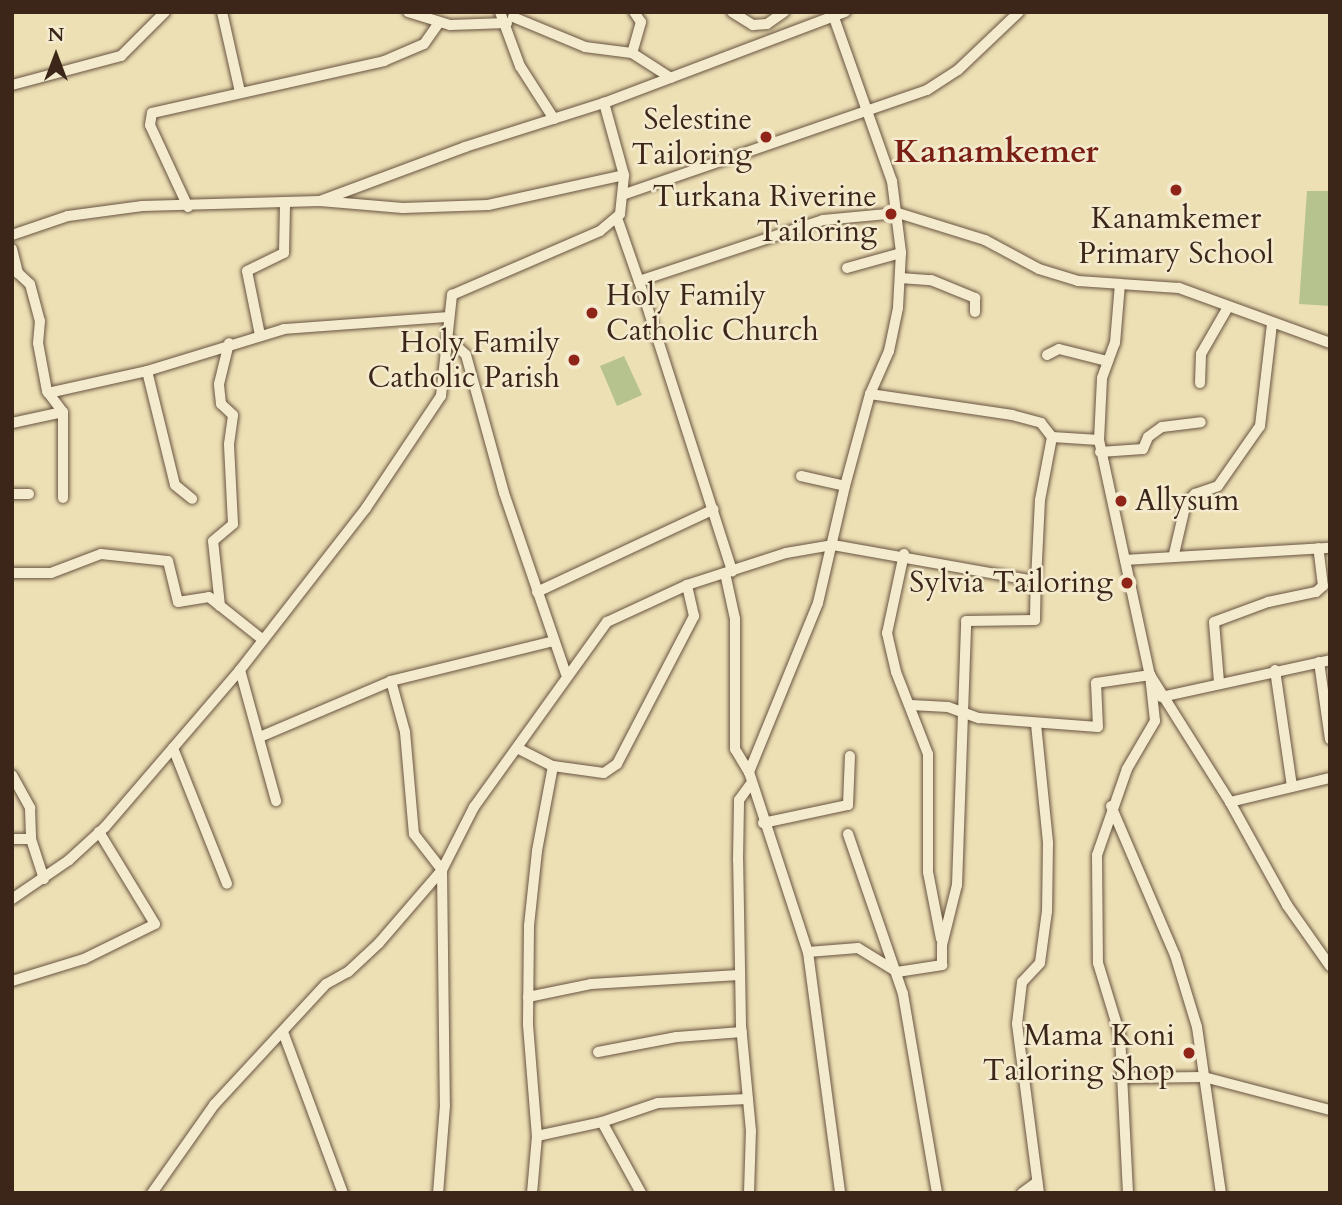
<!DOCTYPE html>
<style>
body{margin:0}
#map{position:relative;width:1342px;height:1205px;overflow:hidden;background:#eee0b5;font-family:Cardo,serif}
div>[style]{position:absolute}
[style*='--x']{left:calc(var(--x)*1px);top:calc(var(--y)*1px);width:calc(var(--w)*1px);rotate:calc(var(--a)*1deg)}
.green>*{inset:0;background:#b6c38f}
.roads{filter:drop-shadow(0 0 2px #685440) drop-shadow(0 0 2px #685440)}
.minor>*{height:10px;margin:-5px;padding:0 5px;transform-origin:5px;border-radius:5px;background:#f4ebcf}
.dots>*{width:19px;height:19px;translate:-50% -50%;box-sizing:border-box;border:4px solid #f4ebcf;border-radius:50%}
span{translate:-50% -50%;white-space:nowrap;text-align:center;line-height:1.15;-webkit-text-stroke:5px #f4ebcf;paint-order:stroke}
.poi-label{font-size:30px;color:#3c2619}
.right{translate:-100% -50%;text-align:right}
.left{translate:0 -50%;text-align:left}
.quarter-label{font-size:33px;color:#7a1f14;font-weight:700}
.frame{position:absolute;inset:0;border:14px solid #3c2619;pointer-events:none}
.north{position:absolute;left:21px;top:21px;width:70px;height:70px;-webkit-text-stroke:5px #f4ebcf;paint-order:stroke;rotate:0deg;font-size:19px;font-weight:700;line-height:28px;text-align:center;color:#3c2619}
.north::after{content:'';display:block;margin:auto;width:24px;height:32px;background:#3c2619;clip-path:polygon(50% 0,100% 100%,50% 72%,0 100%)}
</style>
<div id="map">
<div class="green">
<div style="clip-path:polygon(1307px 191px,1330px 191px,1330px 306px,1299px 304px)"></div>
<div style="clip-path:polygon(624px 356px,642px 395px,617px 406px,600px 366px)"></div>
</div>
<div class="roads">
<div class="minor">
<div style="--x:222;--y:12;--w:82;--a:77.3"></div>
<div style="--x:408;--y:12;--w:44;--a:17.2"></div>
<div style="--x:450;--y:25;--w:57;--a:-2"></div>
<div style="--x:500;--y:12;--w:58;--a:69.7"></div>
<div style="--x:520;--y:66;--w:63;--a:57.3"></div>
<div style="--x:634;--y:12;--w:12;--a:55"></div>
<div style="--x:641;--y:22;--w:32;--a:106"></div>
<div style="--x:632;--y:53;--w:46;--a:32.7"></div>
<div style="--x:732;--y:12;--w:25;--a:32"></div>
<div style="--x:753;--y:25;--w:14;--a:-4"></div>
<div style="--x:767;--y:24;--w:21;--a:-35"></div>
<div style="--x:832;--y:12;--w:179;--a:70.5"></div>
<div style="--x:892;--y:181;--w:72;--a:82.8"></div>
<div style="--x:901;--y:252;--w:56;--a:93.1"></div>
<div style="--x:898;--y:308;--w:44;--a:101.8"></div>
<div style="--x:889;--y:351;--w:47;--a:113.8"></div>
<div style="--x:870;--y:394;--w:95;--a:105.2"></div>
<div style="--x:845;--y:486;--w:120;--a:103"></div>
<div style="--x:818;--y:603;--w:183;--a:112.2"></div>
<div style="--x:749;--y:772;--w:189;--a:71.9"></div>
<div style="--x:808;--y:952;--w:243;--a:82.4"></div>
<div style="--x:513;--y:17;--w:78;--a:22.6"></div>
<div style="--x:585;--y:47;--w:47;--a:7.3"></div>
<div style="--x:12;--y:85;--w:113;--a:-14.9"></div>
<div style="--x:121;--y:56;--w:62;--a:-45"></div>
<div style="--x:625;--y:194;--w:319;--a:-19"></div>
<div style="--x:927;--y:90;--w:37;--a:-33"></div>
<div style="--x:958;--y:70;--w:84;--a:-43.6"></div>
<div style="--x:320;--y:201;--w:83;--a:4.8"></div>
<div style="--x:403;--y:208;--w:85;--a:-2"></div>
<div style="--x:488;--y:205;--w:139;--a:-12.4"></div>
<div style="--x:188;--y:207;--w:90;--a:-114.9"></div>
<div style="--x:150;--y:125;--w:12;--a:-81"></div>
<div style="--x:152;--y:113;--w:238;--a:-12.6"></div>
<div style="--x:384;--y:61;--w:43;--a:-23"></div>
<div style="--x:424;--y:44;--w:24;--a:-55"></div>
<div style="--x:617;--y:218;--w:67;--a:70.8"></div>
<div style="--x:639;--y:281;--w:194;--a:-18.3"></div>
<div style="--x:823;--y:220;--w:75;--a:-5.3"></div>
<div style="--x:898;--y:213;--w:91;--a:17.2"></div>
<div style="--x:985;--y:240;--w:61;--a:28.2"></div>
<div style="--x:1039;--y:269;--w:41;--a:17.1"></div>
<div style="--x:1078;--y:281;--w:101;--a:4"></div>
<div style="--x:1179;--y:288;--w:161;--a:20"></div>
<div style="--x:12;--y:235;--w:59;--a:-18.7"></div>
<div style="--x:68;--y:216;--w:75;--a:-7.7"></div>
<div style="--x:142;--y:206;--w:178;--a:-1.6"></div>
<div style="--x:320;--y:201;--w:155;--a:-20.4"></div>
<div style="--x:465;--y:147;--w:146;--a:-17.6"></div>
<div style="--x:604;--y:103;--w:258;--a:-20.7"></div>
<div style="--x:12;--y:249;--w:25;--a:76"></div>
<div style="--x:18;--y:273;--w:16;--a:43"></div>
<div style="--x:30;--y:284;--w:38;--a:75"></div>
<div style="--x:40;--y:321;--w:22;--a:95"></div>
<div style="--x:38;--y:343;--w:49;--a:79.4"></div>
<div style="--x:47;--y:391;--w:26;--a:53"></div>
<div style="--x:63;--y:412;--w:86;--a:90"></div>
<div style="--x:847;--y:268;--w:56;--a:-15.5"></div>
<div style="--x:900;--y:278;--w:31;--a:4"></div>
<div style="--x:931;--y:280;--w:48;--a:22.2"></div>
<div style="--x:975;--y:298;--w:14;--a:90"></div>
<div style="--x:639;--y:281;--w:305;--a:72.2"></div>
<div style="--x:260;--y:335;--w:65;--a:-101.5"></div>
<div style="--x:247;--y:271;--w:41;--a:-25.9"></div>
<div style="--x:284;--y:253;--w:48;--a:-88.8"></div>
<div style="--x:449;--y:339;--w:23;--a:43"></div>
<div style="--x:466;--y:355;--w:143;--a:74.6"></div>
<div style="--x:504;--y:493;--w:191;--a:71.1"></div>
<div style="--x:1047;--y:355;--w:13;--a:-27"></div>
<div style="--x:1059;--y:349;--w:49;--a:14"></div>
<div style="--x:147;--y:371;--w:117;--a:76.2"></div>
<div style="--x:175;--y:485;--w:22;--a:39"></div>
<div style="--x:1200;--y:383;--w:29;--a:-88"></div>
<div style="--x:1201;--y:354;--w:54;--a:-60.1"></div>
<div style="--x:48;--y:393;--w:101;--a:-12.5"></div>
<div style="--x:147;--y:371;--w:143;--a:-17"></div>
<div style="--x:284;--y:329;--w:164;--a:-4.2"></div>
<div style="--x:870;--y:394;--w:144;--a:8.4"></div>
<div style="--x:1012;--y:415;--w:30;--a:15"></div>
<div style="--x:1041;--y:423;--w:18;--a:52"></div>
<div style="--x:1052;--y:437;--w:47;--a:3.7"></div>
<div style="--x:1099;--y:440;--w:240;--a:77.8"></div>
<div style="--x:1150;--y:675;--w:150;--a:57.8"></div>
<div style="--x:1230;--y:802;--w:118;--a:61"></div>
<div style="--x:1287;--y:905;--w:75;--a:54.8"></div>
<div style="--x:12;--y:423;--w:52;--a:-12.2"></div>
<div style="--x:1099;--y:440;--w:62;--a:-87.2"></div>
<div style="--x:1102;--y:378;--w:37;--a:-70"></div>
<div style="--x:1115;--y:343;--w:59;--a:-85.2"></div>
<div style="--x:1100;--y:452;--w:43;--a:-4"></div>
<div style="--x:1143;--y:449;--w:13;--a:-67"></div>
<div style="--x:1148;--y:437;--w:17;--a:-36"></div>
<div style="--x:1162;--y:427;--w:39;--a:-7"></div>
<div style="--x:801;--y:476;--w:45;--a:12.8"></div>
<div style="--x:12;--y:494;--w:17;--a:0"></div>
<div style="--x:904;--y:554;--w:81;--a:102.1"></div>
<div style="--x:887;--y:633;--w:40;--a:77"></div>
<div style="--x:896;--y:672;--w:88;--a:68.7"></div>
<div style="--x:928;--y:754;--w:118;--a:90"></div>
<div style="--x:928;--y:872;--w:68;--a:79"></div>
<div style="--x:1174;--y:554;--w:52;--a:-76.8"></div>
<div style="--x:1186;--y:503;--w:13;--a:-45"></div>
<div style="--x:1195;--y:494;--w:24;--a:-19"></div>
<div style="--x:1218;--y:486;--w:73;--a:-55"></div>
<div style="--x:1260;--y:426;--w:103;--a:-83.3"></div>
<div style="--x:1125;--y:560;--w:205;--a:-3.4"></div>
<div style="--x:12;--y:573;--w:39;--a:0"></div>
<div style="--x:51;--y:573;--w:53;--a:-20.8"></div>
<div style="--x:101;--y:554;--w:67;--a:6"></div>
<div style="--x:168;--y:561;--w:42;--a:76.3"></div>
<div style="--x:178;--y:602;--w:31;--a:-9"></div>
<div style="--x:209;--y:597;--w:69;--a:38.5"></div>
<div style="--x:725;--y:573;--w:47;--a:77.7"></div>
<div style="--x:735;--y:619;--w:130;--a:90"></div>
<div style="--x:735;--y:749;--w:27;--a:59"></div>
<div style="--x:537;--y:592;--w:195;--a:-25.1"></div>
<div style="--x:220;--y:606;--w:65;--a:-96.1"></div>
<div style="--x:213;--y:541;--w:26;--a:-40"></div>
<div style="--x:233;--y:524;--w:80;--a:-92.9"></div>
<div style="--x:229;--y:444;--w:29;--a:-82"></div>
<div style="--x:233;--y:415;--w:16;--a:-137"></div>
<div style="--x:221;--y:404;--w:20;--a:-96"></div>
<div style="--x:219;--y:384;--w:42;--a:-76.3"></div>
<div style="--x:1319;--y:662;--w:78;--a:81.9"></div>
<div style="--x:240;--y:670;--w:136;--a:74.6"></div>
<div style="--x:1275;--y:670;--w:117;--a:81.7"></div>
<div style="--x:391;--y:681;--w:53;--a:74.6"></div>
<div style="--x:405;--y:732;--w:102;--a:85"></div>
<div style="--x:414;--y:834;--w:46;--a:52.1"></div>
<div style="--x:442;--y:870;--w:235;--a:89.3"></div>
<div style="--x:445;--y:1105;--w:88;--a:94.5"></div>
<div style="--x:1219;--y:682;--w:60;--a:-94.8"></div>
<div style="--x:1214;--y:622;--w:58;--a:-20.3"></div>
<div style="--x:1268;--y:602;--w:49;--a:-11.8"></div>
<div style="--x:1316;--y:592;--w:9;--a:-41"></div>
<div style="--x:1323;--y:586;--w:38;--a:-97"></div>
<div style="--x:1161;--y:697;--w:173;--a:-12.3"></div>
<div style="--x:911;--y:705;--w:37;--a:3"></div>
<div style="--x:948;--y:707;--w:33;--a:20"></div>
<div style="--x:979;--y:718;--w:119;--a:4.3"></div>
<div style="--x:1098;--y:727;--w:44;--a:-92.6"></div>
<div style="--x:1096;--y:683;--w:55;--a:-8.4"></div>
<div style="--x:1150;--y:675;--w:46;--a:83.8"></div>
<div style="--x:1155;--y:721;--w:56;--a:120.3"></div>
<div style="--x:1127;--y:769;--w:91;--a:109.2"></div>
<div style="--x:1097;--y:855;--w:108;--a:89.5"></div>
<div style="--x:1098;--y:963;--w:75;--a:73"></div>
<div style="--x:1120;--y:1035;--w:158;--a:87.1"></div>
<div style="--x:1036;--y:724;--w:120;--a:84.2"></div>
<div style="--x:1048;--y:843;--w:68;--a:90.8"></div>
<div style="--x:1047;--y:911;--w:52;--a:97.7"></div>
<div style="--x:1040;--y:963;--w:26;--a:133"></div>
<div style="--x:1022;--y:982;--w:42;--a:96.8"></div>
<div style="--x:1017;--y:1024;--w:170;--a:82.6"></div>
<div style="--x:260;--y:737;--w:142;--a:-23.1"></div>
<div style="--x:391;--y:681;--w:168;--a:-13.8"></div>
<div style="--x:173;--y:748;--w:146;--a:68.3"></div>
<div style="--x:519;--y:749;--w:38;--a:27"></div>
<div style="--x:553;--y:766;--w:86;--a:100.7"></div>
<div style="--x:537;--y:851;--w:75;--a:96.1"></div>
<div style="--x:529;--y:926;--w:99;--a:90.6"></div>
<div style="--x:528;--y:1025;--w:111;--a:85.4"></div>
<div style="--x:537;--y:1136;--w:57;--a:95"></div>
<div style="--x:553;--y:766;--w:51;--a:7.8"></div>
<div style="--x:604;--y:773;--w:16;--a:-35"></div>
<div style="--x:617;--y:764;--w:167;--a:-62.5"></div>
<div style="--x:694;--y:616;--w:32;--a:-103"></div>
<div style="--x:12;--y:775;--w:38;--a:61"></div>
<div style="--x:30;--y:808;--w:31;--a:88"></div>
<div style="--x:1230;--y:802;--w:103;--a:-13.5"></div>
<div style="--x:1111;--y:806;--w:162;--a:66.8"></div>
<div style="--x:1175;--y:955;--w:75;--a:73"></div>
<div style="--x:1197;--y:1027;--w:168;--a:81.8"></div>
<div style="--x:763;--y:823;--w:87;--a:-12"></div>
<div style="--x:848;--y:805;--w:49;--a:-87.7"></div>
<div style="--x:848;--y:834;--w:169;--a:71"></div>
<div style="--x:903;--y:994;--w:202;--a:80.3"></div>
<div style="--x:12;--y:839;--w:19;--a:0"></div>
<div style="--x:31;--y:839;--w:42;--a:72"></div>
<div style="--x:12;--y:899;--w:69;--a:-34.4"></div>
<div style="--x:69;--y:860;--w:49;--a:-42.5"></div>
<div style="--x:105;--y:827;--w:207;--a:-49.3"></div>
<div style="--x:240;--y:670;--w:205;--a:-52.1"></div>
<div style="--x:366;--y:508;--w:135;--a:-56.2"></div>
<div style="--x:441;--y:396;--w:102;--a:-83.8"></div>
<div style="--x:452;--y:295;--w:161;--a:-23.4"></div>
<div style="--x:600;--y:231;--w:26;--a:-40"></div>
<div style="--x:620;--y:214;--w:39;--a:-84"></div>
<div style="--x:624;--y:175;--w:75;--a:-105.5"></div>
<div style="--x:808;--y:952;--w:50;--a:-4.6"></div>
<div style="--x:858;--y:948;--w:46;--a:31.6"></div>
<div style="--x:897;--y:972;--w:46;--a:-8.8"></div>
<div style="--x:942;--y:965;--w:20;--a:-90"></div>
<div style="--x:942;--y:945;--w:62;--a:-76"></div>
<div style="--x:957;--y:885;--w:264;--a:-88"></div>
<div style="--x:966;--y:621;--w:69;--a:-0.8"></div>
<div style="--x:1035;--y:620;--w:39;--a:-89"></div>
<div style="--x:12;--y:981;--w:75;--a:-17"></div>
<div style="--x:84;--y:959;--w:79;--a:-26.2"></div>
<div style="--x:155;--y:924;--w:108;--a:-121.3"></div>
<div style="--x:528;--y:997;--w:64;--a:-11.7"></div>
<div style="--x:591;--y:984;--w:148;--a:-3.5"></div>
<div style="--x:283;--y:1032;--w:172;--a:69.6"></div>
<div style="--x:598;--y:1052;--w:80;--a:-10.8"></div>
<div style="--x:677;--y:1037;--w:65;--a:-4.4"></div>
<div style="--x:1124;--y:1078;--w:80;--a:-0.7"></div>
<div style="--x:1204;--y:1077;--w:130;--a:14.7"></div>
<div style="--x:602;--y:1122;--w:81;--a:61.2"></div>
<div style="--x:537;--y:1136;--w:66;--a:-12.2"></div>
<div style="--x:602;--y:1122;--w:59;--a:-18.7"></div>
<div style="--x:658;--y:1103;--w:90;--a:-2.5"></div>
<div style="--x:152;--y:1193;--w:108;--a:-54.8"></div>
<div style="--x:214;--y:1105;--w:165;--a:-47.2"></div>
<div style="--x:326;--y:984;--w:25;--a:-29"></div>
<div style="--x:348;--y:972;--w:42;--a:-43.1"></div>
<div style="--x:379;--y:943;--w:96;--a:-49.2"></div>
<div style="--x:442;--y:870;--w:71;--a:-63.1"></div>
<div style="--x:474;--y:807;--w:228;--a:-54.3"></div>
<div style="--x:607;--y:622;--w:88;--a:-24.8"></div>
<div style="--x:687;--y:585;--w:104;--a:-17.9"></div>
<div style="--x:786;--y:553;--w:48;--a:-9.7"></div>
<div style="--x:833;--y:545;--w:206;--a:10.1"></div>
<div style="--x:1036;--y:581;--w:81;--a:-87.2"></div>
<div style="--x:1040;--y:500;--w:64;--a:-79.2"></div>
<div style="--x:749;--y:1193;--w:62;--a:-88.2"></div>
<div style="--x:751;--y:1131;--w:106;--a:-95.4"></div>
<div style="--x:741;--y:1025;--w:165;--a:-91"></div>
<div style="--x:738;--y:860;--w:60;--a:-89"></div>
<div style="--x:739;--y:800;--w:19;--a:-54"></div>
<div style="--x:1022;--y:1193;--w:19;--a:-36"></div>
</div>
</div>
<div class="dots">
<div style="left:766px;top:137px;background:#8f2418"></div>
<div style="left:1176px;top:190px;background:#8f2418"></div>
<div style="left:891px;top:214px;background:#8f2418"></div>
<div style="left:592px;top:313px;background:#8f2418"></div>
<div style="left:574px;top:360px;background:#8f2418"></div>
<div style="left:1121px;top:501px;background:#8f2418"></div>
<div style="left:1127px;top:583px;background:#8f2418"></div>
<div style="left:1189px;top:1053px;background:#8f2418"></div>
</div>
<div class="poi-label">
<span class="right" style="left:752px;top:137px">Selestine<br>Tailoring</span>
<span class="right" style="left:877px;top:214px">Turkana Riverine<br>Tailoring</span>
<span style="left:1176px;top:236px">Kanamkemer<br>Primary School</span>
<span class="left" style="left:606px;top:313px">Holy Family<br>Catholic Church</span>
<span class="right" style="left:560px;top:360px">Holy Family<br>Catholic Parish</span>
<span class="left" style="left:1135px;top:501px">Allysum</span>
<span class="right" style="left:1113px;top:583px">Sylvia Tailoring</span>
<span class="right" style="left:1175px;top:1053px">Mama Koni<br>Tailoring Shop</span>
</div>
<div class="quarter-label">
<span style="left:996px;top:152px">Kanamkemer</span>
</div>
<div class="frame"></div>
<div class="north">N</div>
</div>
